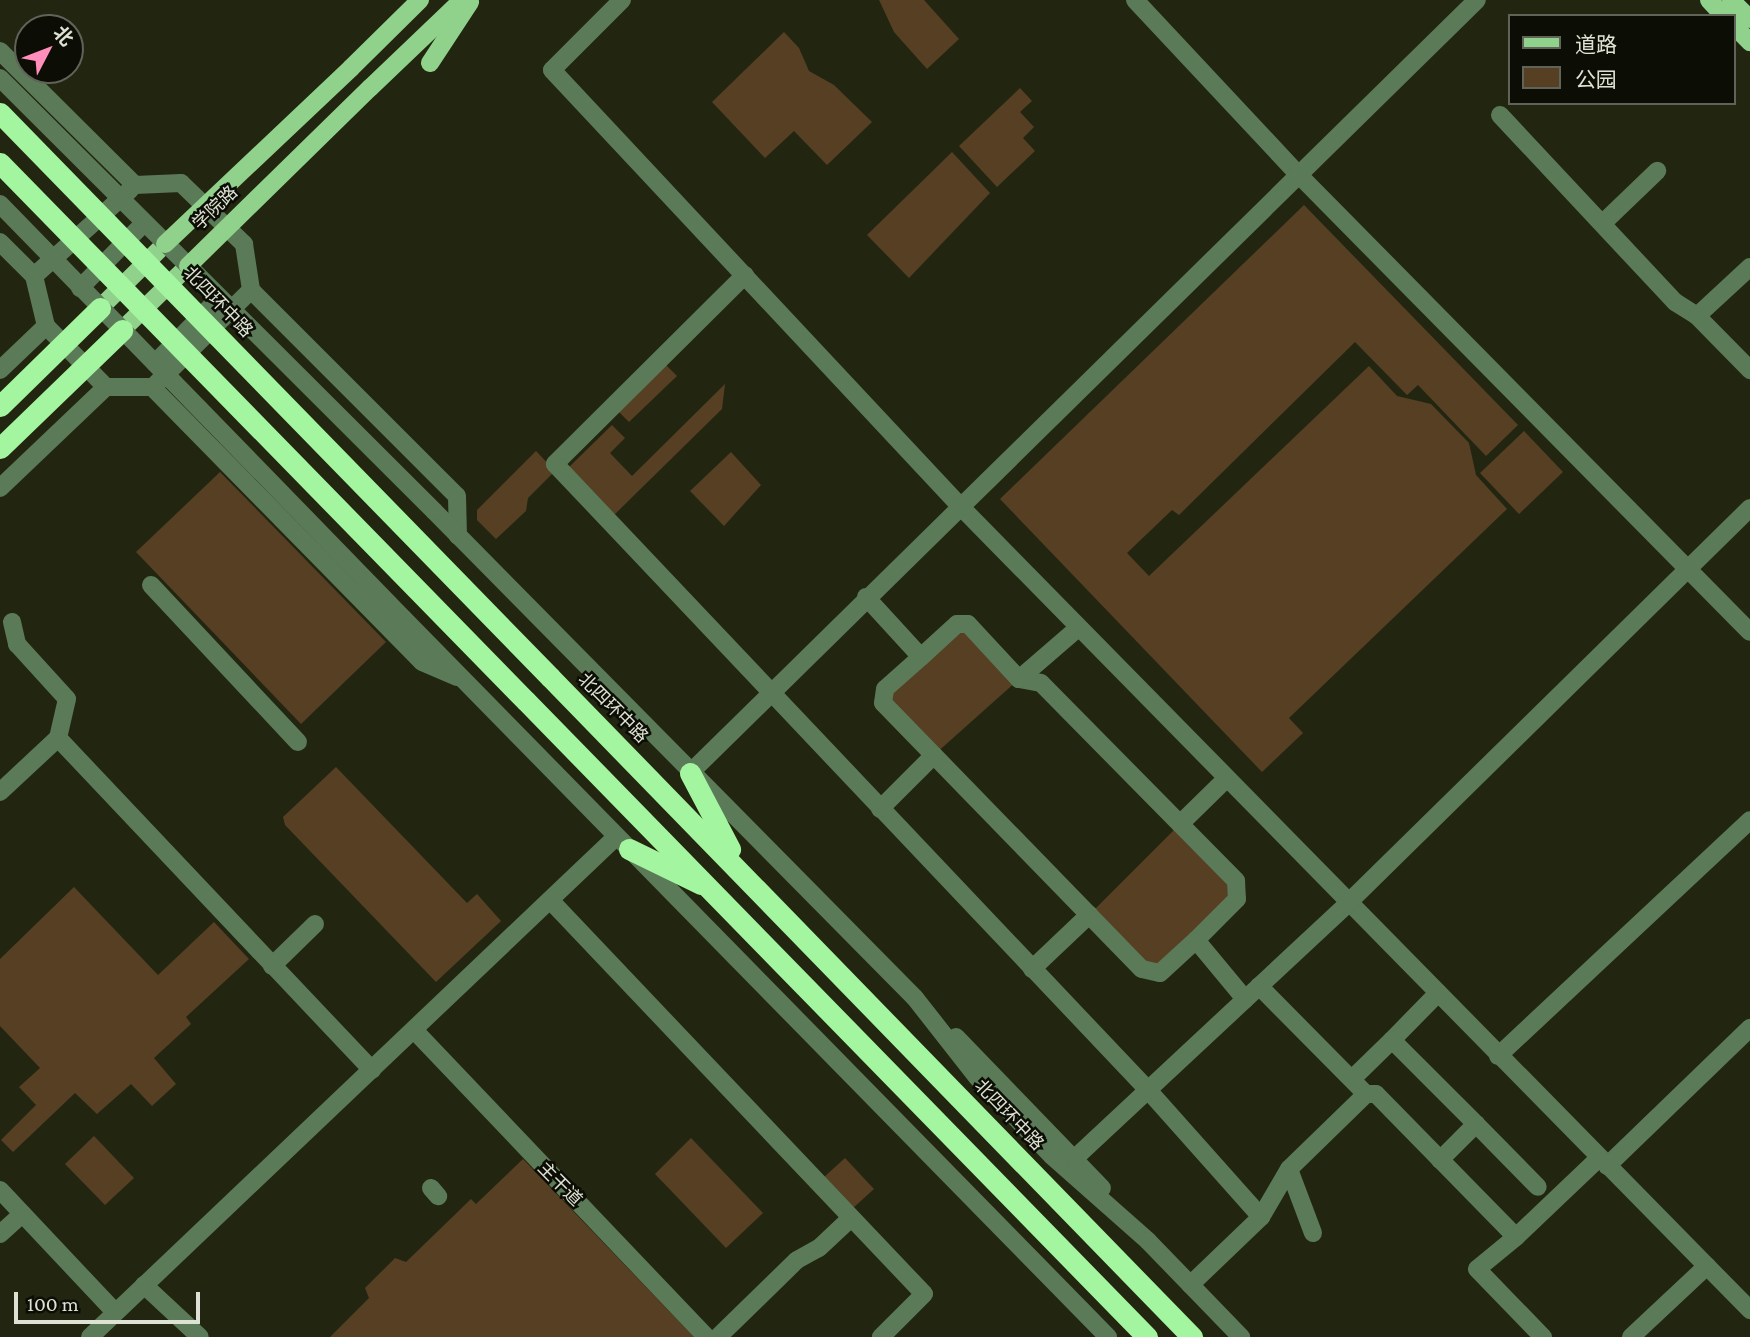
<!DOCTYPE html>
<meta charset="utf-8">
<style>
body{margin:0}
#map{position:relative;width:1750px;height:1337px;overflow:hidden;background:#222610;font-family:"Crimson Pro","Noto Sans SC",serif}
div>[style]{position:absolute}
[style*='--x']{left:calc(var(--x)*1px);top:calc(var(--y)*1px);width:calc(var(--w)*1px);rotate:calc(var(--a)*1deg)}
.green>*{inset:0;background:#573f23}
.minor>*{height:18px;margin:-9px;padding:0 9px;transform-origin:9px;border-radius:9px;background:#5b7a58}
.major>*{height:18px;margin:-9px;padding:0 9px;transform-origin:9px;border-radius:9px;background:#90d28b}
.highway>*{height:21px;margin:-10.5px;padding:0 10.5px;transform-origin:10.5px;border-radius:10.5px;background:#a4f59f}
.minor-bridge>*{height:18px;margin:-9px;padding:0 9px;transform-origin:9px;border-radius:9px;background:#5b7a58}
.major-bridge>*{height:18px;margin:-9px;padding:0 9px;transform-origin:9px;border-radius:9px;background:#90d28b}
.highway-bridge>*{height:21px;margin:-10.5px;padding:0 10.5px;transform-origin:10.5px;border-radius:10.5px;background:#a4f59f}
span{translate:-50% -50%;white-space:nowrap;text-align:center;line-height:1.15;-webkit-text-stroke:5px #0c0e05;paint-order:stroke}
.street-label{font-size:18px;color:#dee2d4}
.legend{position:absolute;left:1508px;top:14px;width:228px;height:91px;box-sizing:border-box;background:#0c0e05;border:2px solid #606358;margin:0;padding:9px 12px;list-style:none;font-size:21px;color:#dee2d4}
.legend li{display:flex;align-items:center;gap:14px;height:35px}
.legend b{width:35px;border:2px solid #606358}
.north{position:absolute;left:14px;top:14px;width:70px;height:70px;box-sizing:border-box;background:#0c0e05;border:2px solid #606358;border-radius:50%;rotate:48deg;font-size:19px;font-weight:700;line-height:28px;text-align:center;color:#dee2d4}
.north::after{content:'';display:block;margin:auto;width:24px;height:32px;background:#ff8eba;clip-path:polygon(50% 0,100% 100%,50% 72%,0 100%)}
.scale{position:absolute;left:14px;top:1292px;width:186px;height:32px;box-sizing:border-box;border:4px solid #dee2d4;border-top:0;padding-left:9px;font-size:21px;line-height:24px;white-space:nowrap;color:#dee2d4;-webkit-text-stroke:5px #0c0e05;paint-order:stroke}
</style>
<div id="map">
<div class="green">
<div style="clip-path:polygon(879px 0,924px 0,959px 39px,927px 69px,894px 32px)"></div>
<div style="clip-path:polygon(784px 32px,799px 48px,809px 71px,834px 85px,872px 122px,827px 165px,794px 131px,765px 158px,712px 102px)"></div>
<div style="clip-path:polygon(1020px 88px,1032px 101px,1020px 112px,1034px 127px,1023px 138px,1035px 151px,997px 187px,959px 146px)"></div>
<div style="clip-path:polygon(952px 152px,990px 193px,909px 278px,867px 235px)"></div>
<div style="clip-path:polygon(1304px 205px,1518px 425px,1486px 456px,1418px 385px,1407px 395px,1355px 342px,1179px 515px,1172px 510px,1127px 553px,1149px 576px,1369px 366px,1397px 396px,1431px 404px,1469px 443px,1476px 475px,1507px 509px,1289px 718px,1303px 733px,1262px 772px,1000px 499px)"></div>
<div style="clip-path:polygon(666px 365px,677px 376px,629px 422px,618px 411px)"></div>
<div style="clip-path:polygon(725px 384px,722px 409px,612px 517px,566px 470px,612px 425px,625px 438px,610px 453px,632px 476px)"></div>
<div style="clip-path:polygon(1524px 431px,1563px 472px,1519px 514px,1480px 473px)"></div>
<div style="clip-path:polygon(536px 451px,555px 471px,528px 498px,526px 511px,496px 539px,477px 520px,477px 510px)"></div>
<div style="clip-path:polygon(731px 452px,761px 485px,724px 526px,690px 491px)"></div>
<div style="clip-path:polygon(220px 472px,386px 642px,301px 724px,136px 552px)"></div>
<div style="clip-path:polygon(957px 624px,1019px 679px,934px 755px,883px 703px)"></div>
<div style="clip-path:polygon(336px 767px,467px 903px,477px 894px,501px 921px,436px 982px,285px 825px,283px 817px)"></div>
<div style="clip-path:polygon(1180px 824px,1236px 881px,1237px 899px,1160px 973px,1089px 915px)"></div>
<div style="clip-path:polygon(74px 887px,158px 975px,214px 922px,249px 959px,186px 1017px,191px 1024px,154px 1058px,176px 1084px,152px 1106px,131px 1084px,97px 1114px,75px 1093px,13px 1152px,1px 1140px,36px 1105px,19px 1087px,40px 1068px,0 1026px,0 959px)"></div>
<div style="clip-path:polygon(94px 1136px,134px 1178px,105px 1205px,65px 1164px)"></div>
<div style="clip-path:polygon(691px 1138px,763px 1213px,726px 1248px,655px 1174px)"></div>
<div style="clip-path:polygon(845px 1158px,874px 1189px,852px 1209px,823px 1178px)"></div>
<div style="clip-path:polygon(523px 1159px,694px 1337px,330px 1337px,369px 1298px,365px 1288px,395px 1258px,406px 1262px,471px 1199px,476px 1204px)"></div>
</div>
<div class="minor">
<div style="--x:622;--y:0;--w:99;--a:135"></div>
<div style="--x:552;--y:70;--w:596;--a:46.9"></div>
<div style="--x:959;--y:505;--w:1129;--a:45.5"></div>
<div style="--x:1135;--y:0;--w:238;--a:46.9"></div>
<div style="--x:1298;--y:174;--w:643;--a:45.38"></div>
<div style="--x:0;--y:51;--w:190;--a:44.8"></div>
<div style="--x:135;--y:185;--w:46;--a:-2.5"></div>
<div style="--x:181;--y:183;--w:88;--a:44.1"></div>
<div style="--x:244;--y:244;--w:47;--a:81.3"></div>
<div style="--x:251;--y:290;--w:291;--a:45"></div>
<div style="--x:457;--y:496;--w:40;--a:88.6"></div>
<div style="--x:1500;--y:115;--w:256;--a:46.9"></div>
<div style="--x:1675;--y:302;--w:26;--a:32"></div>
<div style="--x:1697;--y:316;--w:76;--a:45.5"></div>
<div style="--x:1604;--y:222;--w:74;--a:-43.9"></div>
<div style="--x:0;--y:242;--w:48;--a:45"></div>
<div style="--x:34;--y:276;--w:51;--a:76.5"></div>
<div style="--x:46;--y:326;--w:86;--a:45.5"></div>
<div style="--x:106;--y:387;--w:46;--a:0"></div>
<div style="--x:152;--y:387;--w:385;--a:45.5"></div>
<div style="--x:422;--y:662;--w:38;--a:23"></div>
<div style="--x:745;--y:275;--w:268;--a:135.2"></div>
<div style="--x:555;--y:464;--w:862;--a:46.55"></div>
<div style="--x:1148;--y:1090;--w:170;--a:48.3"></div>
<div style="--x:1261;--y:1217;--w:98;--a:136.2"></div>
<div style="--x:34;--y:276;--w:129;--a:-41.9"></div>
<div style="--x:80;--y:288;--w:91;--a:-45.4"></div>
<div style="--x:1697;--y:316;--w:72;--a:-42.8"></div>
<div style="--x:155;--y:363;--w:91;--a:-45.4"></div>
<div style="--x:0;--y:370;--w:64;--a:-43.7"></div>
<div style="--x:155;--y:385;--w:135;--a:-44.7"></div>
<div style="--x:0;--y:488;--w:146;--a:-43.6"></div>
<div style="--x:434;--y:511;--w:684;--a:45.36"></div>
<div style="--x:915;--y:998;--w:100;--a:51.9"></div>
<div style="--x:977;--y:1077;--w:109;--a:46.5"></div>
<div style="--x:1052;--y:1156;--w:128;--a:41.5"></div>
<div style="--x:1148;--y:1241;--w:134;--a:45.9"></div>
<div style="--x:151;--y:585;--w:215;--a:46.9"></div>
<div style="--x:866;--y:597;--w:81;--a:47.5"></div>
<div style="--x:921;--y:657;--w:49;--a:-42.5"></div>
<div style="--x:957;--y:624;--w:11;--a:0"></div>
<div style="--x:968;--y:624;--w:75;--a:47.2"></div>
<div style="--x:1019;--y:679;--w:22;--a:10"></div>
<div style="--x:1041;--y:683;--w:278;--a:45.4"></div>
<div style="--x:1236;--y:881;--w:18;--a:87"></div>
<div style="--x:1237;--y:899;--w:58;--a:135"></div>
<div style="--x:1196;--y:940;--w:77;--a:50.3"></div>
<div style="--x:403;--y:618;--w:1007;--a:45.56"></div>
<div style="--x:12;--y:622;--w:23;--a:77"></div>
<div style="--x:17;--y:644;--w:74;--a:47.7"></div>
<div style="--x:67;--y:699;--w:40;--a:103"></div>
<div style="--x:921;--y:657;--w:48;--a:138.4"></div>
<div style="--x:885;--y:689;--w:14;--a:98"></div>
<div style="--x:883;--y:703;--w:371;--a:45.8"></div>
<div style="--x:1142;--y:969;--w:18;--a:13"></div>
<div style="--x:1160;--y:973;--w:49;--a:-42.5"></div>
<div style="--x:1019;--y:679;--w:78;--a:-40.8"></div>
<div style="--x:690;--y:773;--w:1103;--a:-44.49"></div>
<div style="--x:0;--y:792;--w:79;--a:-43"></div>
<div style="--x:58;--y:738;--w:457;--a:46.6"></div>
<div style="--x:880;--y:809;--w:76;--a:-45"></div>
<div style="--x:1180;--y:824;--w:64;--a:-44.4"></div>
<div style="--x:550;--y:900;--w:543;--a:46.49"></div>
<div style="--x:924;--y:1294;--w:61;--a:135"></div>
<div style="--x:272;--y:966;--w:60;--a:-44.3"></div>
<div style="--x:1032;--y:969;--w:79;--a:-43.5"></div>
<div style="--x:1259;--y:986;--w:152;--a:45.3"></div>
<div style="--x:1366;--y:1094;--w:10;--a:0"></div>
<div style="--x:1376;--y:1094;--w:200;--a:45.6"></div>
<div style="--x:1516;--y:1237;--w:115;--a:-43.6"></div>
<div style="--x:414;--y:1030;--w:424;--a:46.4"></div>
<div style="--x:956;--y:1037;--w:210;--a:46"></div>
<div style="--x:1392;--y:1040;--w:66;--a:-45.6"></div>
<div style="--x:1498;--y:1056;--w:345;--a:-43.1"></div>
<div style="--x:1352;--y:1079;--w:56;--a:-44.3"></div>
<div style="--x:1392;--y:1040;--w:119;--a:45"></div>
<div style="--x:1075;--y:1158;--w:372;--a:-43"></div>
<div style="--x:1347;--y:904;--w:565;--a:-44.5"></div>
<div style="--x:1440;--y:1160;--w:51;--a:-45"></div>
<div style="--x:1476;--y:1124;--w:88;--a:45.5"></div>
<div style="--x:1607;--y:1166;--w:199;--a:-44"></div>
<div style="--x:431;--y:1188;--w:11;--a:49"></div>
<div style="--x:0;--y:1190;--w:168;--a:46.7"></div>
<div style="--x:1261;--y:1217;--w:56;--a:-59.7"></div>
<div style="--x:1313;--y:1233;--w:68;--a:-110.6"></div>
<div style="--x:1289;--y:1169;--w:107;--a:-44.2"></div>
<div style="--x:0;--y:1234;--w:30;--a:-42"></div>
<div style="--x:1516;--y:1237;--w:50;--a:140.6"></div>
<div style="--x:1477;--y:1269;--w:95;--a:45.9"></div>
<div style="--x:144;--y:1285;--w:76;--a:42.9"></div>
<div style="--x:90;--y:1337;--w:726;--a:-43.55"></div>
<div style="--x:718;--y:1337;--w:110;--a:-44.3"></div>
<div style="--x:797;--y:1260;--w:25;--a:-29"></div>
<div style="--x:819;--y:1248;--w:44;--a:-43.2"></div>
<div style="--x:1631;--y:1337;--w:104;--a:-43.1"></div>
</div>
<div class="major">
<div style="--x:1709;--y:0;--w:22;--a:47"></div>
<div style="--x:1731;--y:0;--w:27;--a:45"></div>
<div style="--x:1734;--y:26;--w:23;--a:45"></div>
<div style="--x:430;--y:63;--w:73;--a:-56.7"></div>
<div style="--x:351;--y:68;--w:97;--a:-44.6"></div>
<div style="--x:370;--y:88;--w:127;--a:-43.7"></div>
<div style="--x:100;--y:308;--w:91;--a:-44.6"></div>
<div style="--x:122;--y:330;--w:92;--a:-44.1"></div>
</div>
<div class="highway">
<div style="--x:550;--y:677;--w:921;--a:45.79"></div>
<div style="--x:526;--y:701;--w:889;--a:45.68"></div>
<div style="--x:690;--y:773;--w:86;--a:62.2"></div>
<div style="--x:629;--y:849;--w:80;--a:25.9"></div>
</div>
<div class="minor-bridge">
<div style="--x:0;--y:78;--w:613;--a:44.93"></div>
<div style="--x:0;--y:204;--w:578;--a:45.77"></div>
</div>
<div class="major-bridge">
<div style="--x:165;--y:244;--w:256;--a:-43.4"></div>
<div style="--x:188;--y:266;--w:255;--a:-44.4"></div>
</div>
<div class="highway-bridge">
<div style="--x:0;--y:113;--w:788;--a:45.72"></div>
<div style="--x:0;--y:163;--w:752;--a:45.65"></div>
<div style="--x:0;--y:406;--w:140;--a:-44.4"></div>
<div style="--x:0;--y:448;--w:170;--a:-44"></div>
</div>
<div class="street-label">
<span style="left:215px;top:208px;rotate:-44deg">学院路</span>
<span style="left:218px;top:302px;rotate:46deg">北四环中路</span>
<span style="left:613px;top:708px;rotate:45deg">北四环中路</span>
<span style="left:1009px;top:1115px;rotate:46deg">北四环中路</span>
<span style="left:560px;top:1184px;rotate:45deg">主干道</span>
</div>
<ul class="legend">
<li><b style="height:9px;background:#90d28b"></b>道路</li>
<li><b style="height:19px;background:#573f23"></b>公园</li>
</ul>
<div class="north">北</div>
<div class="scale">100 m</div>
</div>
